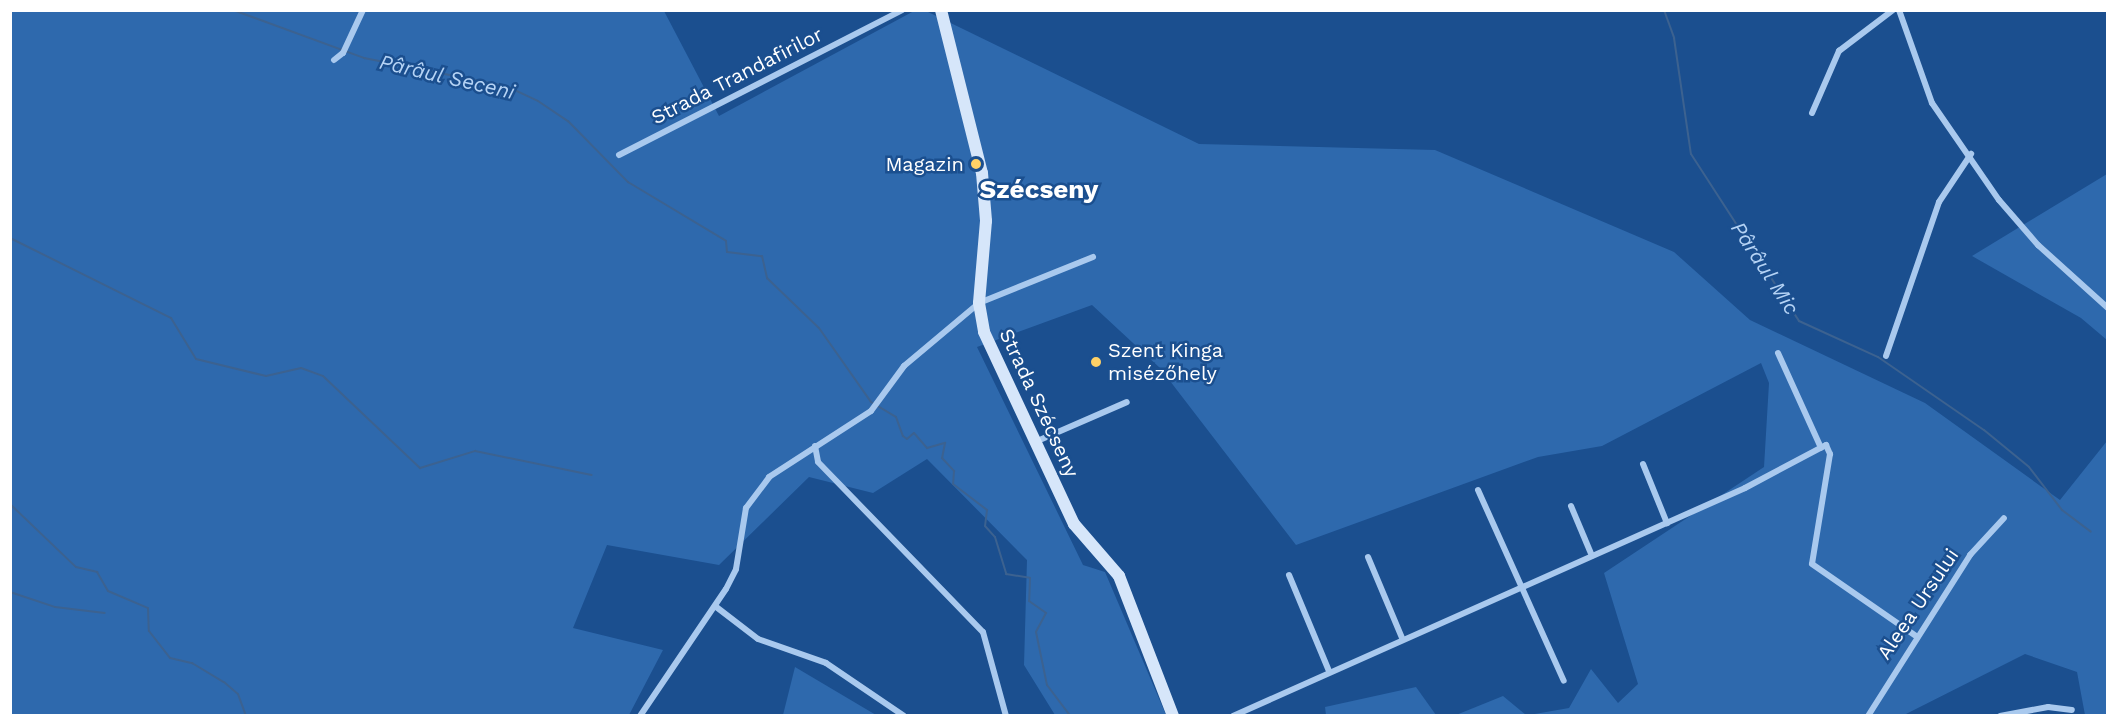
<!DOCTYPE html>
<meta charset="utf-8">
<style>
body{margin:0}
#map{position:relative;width:2118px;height:726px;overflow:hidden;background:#1b4f8f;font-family:"Work Sans",sans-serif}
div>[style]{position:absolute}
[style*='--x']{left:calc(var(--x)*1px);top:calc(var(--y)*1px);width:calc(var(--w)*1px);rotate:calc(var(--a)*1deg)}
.green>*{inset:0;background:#2e69ad}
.stream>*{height:2px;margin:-1px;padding:0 1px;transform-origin:1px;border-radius:1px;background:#3c6290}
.street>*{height:6px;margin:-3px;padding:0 3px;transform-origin:3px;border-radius:3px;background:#a9c9ee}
.secondary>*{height:12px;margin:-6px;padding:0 6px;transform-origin:6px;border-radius:6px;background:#d6e6fa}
.dots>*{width:16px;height:16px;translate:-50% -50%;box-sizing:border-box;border:3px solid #1b4f8f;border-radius:50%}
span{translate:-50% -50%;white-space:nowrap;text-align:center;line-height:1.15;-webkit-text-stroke:5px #1b4f8f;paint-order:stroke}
.street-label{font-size:20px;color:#fff}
.poi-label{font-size:20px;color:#fff}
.right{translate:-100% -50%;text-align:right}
.left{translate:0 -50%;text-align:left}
.water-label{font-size:21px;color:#b5d3f5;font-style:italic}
.district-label{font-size:26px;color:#fff;font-weight:700}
.frame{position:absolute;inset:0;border:12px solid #fff;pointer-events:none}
</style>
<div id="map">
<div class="green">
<div style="clip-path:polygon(10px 11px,664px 11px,719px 116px,914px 11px,926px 11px,1199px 144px,1435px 150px,1674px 252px,1750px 320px,1925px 403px,2060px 500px,2107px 441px,2107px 715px,2085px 715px,2077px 672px,2025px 654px,1904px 715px,1529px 715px,1569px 708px,1591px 669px,1618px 703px,1638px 684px,1604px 573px,1764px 467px,1769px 383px,1761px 363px,1602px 446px,1538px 457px,1296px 545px,1160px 368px,1092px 305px,977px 347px,1083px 565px,1105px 572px,1166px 715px,1055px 715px,1024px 665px,1027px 560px,927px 459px,873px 493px,809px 477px,719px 565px,607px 545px,573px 628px,663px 650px,629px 715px,11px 715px)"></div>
<div style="clip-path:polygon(2107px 174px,2107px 340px,2081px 318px,1972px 256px)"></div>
<div style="clip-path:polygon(795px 667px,876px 715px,783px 715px)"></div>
<div style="clip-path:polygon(1416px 687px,1436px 715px,1326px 715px,1325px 707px)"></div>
<div style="clip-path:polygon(1503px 696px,1526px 715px,1456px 715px)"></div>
</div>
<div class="stream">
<div style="--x:233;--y:10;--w:140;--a:20.1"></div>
<div style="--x:364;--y:58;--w:145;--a:11.2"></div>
<div style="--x:506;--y:86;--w:35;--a:25"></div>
<div style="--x:538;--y:101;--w:36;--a:34"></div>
<div style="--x:568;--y:121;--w:86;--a:45.5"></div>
<div style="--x:628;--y:182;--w:114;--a:31"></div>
<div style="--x:726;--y:241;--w:11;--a:85"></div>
<div style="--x:727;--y:252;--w:35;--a:7"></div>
<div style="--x:762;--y:256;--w:23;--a:77"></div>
<div style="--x:767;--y:278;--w:72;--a:43.9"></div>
<div style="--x:819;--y:328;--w:90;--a:54.9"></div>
<div style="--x:871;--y:402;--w:29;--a:31"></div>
<div style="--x:896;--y:417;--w:20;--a:70"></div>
<div style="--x:903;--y:436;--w:5;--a:37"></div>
<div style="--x:907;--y:439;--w:9;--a:-41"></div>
<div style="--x:914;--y:433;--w:20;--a:49"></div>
<div style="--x:927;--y:448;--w:19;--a:-16"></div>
<div style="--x:945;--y:443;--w:15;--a:101"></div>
<div style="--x:942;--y:458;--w:18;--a:47"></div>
<div style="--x:954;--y:471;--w:13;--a:94"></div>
<div style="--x:953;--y:484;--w:43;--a:37.4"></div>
<div style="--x:987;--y:510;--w:16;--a:97"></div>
<div style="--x:985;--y:526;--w:15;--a:48"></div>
<div style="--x:995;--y:537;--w:39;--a:73"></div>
<div style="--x:1006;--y:574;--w:24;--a:9"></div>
<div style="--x:1030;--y:578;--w:23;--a:92"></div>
<div style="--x:1029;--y:601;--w:21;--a:35"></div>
<div style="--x:1046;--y:613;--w:21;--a:118"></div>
<div style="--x:1036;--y:632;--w:54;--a:78.3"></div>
<div style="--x:1047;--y:685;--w:39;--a:53"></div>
<div style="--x:1664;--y:10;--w:30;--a:70"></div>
<div style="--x:1674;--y:38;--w:117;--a:81.7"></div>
<div style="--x:1691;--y:154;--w:199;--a:57.1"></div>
<div style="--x:1799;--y:321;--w:87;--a:24.5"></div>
<div style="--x:1878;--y:357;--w:129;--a:34.6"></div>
<div style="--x:1984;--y:430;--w:58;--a:39.4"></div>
<div style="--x:2029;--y:467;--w:54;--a:52.5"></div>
<div style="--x:2062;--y:510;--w:36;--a:37"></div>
<div style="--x:10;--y:238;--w:180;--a:26.4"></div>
<div style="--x:171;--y:318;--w:48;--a:58.6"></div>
<div style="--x:196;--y:359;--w:72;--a:13.7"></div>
<div style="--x:266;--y:376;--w:36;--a:-13"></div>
<div style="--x:301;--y:368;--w:23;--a:20"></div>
<div style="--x:323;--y:376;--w:134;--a:43.5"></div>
<div style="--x:420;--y:468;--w:58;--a:-17.2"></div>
<div style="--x:475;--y:451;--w:119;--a:11.6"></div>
<div style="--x:10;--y:504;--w:91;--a:43.7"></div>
<div style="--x:76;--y:567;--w:22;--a:13"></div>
<div style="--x:97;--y:572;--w:22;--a:60"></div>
<div style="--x:108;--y:591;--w:43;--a:23"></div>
<div style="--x:148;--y:608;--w:23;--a:88"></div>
<div style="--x:149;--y:631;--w:34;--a:52"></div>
<div style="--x:170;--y:658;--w:23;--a:13"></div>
<div style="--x:192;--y:663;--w:37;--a:31"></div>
<div style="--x:224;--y:682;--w:18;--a:41"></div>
<div style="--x:238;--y:694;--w:23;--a:70"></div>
<div style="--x:10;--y:592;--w:47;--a:18.4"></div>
<div style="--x:55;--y:607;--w:50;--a:6.8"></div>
</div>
<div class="street">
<div style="--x:1899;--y:10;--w:99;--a:70.5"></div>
<div style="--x:1932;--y:103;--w:118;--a:55.4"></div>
<div style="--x:1999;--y:200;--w:60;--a:49.1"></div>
<div style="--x:2038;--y:245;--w:94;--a:42"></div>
<div style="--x:334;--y:60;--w:11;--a:-38"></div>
<div style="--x:343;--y:53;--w:47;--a:-65.1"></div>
<div style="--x:1812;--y:113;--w:68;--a:-66.5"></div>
<div style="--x:1839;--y:51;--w:68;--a:-37.2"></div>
<div style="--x:619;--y:155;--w:318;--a:-27.1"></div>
<div style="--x:1778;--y:353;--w:104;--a:65.6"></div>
<div style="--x:1886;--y:356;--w:163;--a:-71"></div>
<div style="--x:1939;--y:202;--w:58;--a:-56.3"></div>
<div style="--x:1035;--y:442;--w:100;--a:-23.5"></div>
<div style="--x:815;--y:446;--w:16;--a:79"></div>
<div style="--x:818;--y:462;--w:237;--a:45.9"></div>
<div style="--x:983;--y:632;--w:87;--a:74.7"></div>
<div style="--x:1643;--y:464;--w:64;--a:67.9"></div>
<div style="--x:1478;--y:490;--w:209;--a:65.8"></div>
<div style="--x:1571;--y:506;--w:54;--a:67.2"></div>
<div style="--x:1368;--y:557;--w:88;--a:67.2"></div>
<div style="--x:1289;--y:575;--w:104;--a:67.4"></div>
<div style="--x:715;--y:606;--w:54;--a:37.5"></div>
<div style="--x:758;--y:639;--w:72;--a:19.4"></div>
<div style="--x:826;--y:663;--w:94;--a:34.2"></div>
<div style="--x:640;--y:716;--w:153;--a:-55.9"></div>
<div style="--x:726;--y:589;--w:22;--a:-63"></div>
<div style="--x:736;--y:569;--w:62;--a:-80.7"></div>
<div style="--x:746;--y:508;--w:39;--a:-53"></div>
<div style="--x:769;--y:477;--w:121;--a:-32.9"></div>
<div style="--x:871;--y:411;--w:56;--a:-53.7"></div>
<div style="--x:904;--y:366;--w:98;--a:-40"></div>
<div style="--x:979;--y:303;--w:123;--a:-22"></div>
<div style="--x:1233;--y:716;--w:560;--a:-24"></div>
<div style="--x:1745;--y:488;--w:92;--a:-28"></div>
<div style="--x:1826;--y:445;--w:10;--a:66"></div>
<div style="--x:1830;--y:454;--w:111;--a:99.3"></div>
<div style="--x:1812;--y:564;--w:126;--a:34.7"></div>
<div style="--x:1868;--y:716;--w:191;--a:-57.6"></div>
<div style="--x:1970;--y:555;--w:50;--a:-47.4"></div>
<div style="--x:2000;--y:716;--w:49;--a:-10.6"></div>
<div style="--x:2048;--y:707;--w:24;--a:7"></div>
</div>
<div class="secondary">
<div style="--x:941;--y:10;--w:168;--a:75.9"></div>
<div style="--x:982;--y:173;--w:48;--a:85.2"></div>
<div style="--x:986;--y:221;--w:82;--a:94.9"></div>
<div style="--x:979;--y:303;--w:29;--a:80"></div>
<div style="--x:984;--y:332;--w:212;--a:64.9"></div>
<div style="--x:1074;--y:524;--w:69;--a:49.1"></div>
<div style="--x:1119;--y:576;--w:150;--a:68.9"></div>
</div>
<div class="dots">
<div style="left:976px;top:164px;background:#ffd166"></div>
<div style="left:1096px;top:362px;background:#ffd166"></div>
</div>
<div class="street-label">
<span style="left:737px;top:76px;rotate:-27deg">Strada Trandafirilor</span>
<span style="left:1039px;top:403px;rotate:65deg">Strada Szécseny</span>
<span style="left:1918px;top:604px;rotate:-56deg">Aleea Ursului</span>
</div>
<div class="poi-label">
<span class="right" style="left:964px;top:164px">Magazin</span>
<span class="left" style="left:1108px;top:362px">Szent Kinga<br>misézőhely</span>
</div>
<div class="water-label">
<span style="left:447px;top:77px;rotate:13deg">Pârâul Seceni</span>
<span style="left:1765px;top:268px;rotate:57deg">Pârâul Mic</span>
</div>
<div class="district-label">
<span style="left:1039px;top:190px">Szécseny</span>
</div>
<div class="frame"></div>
</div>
